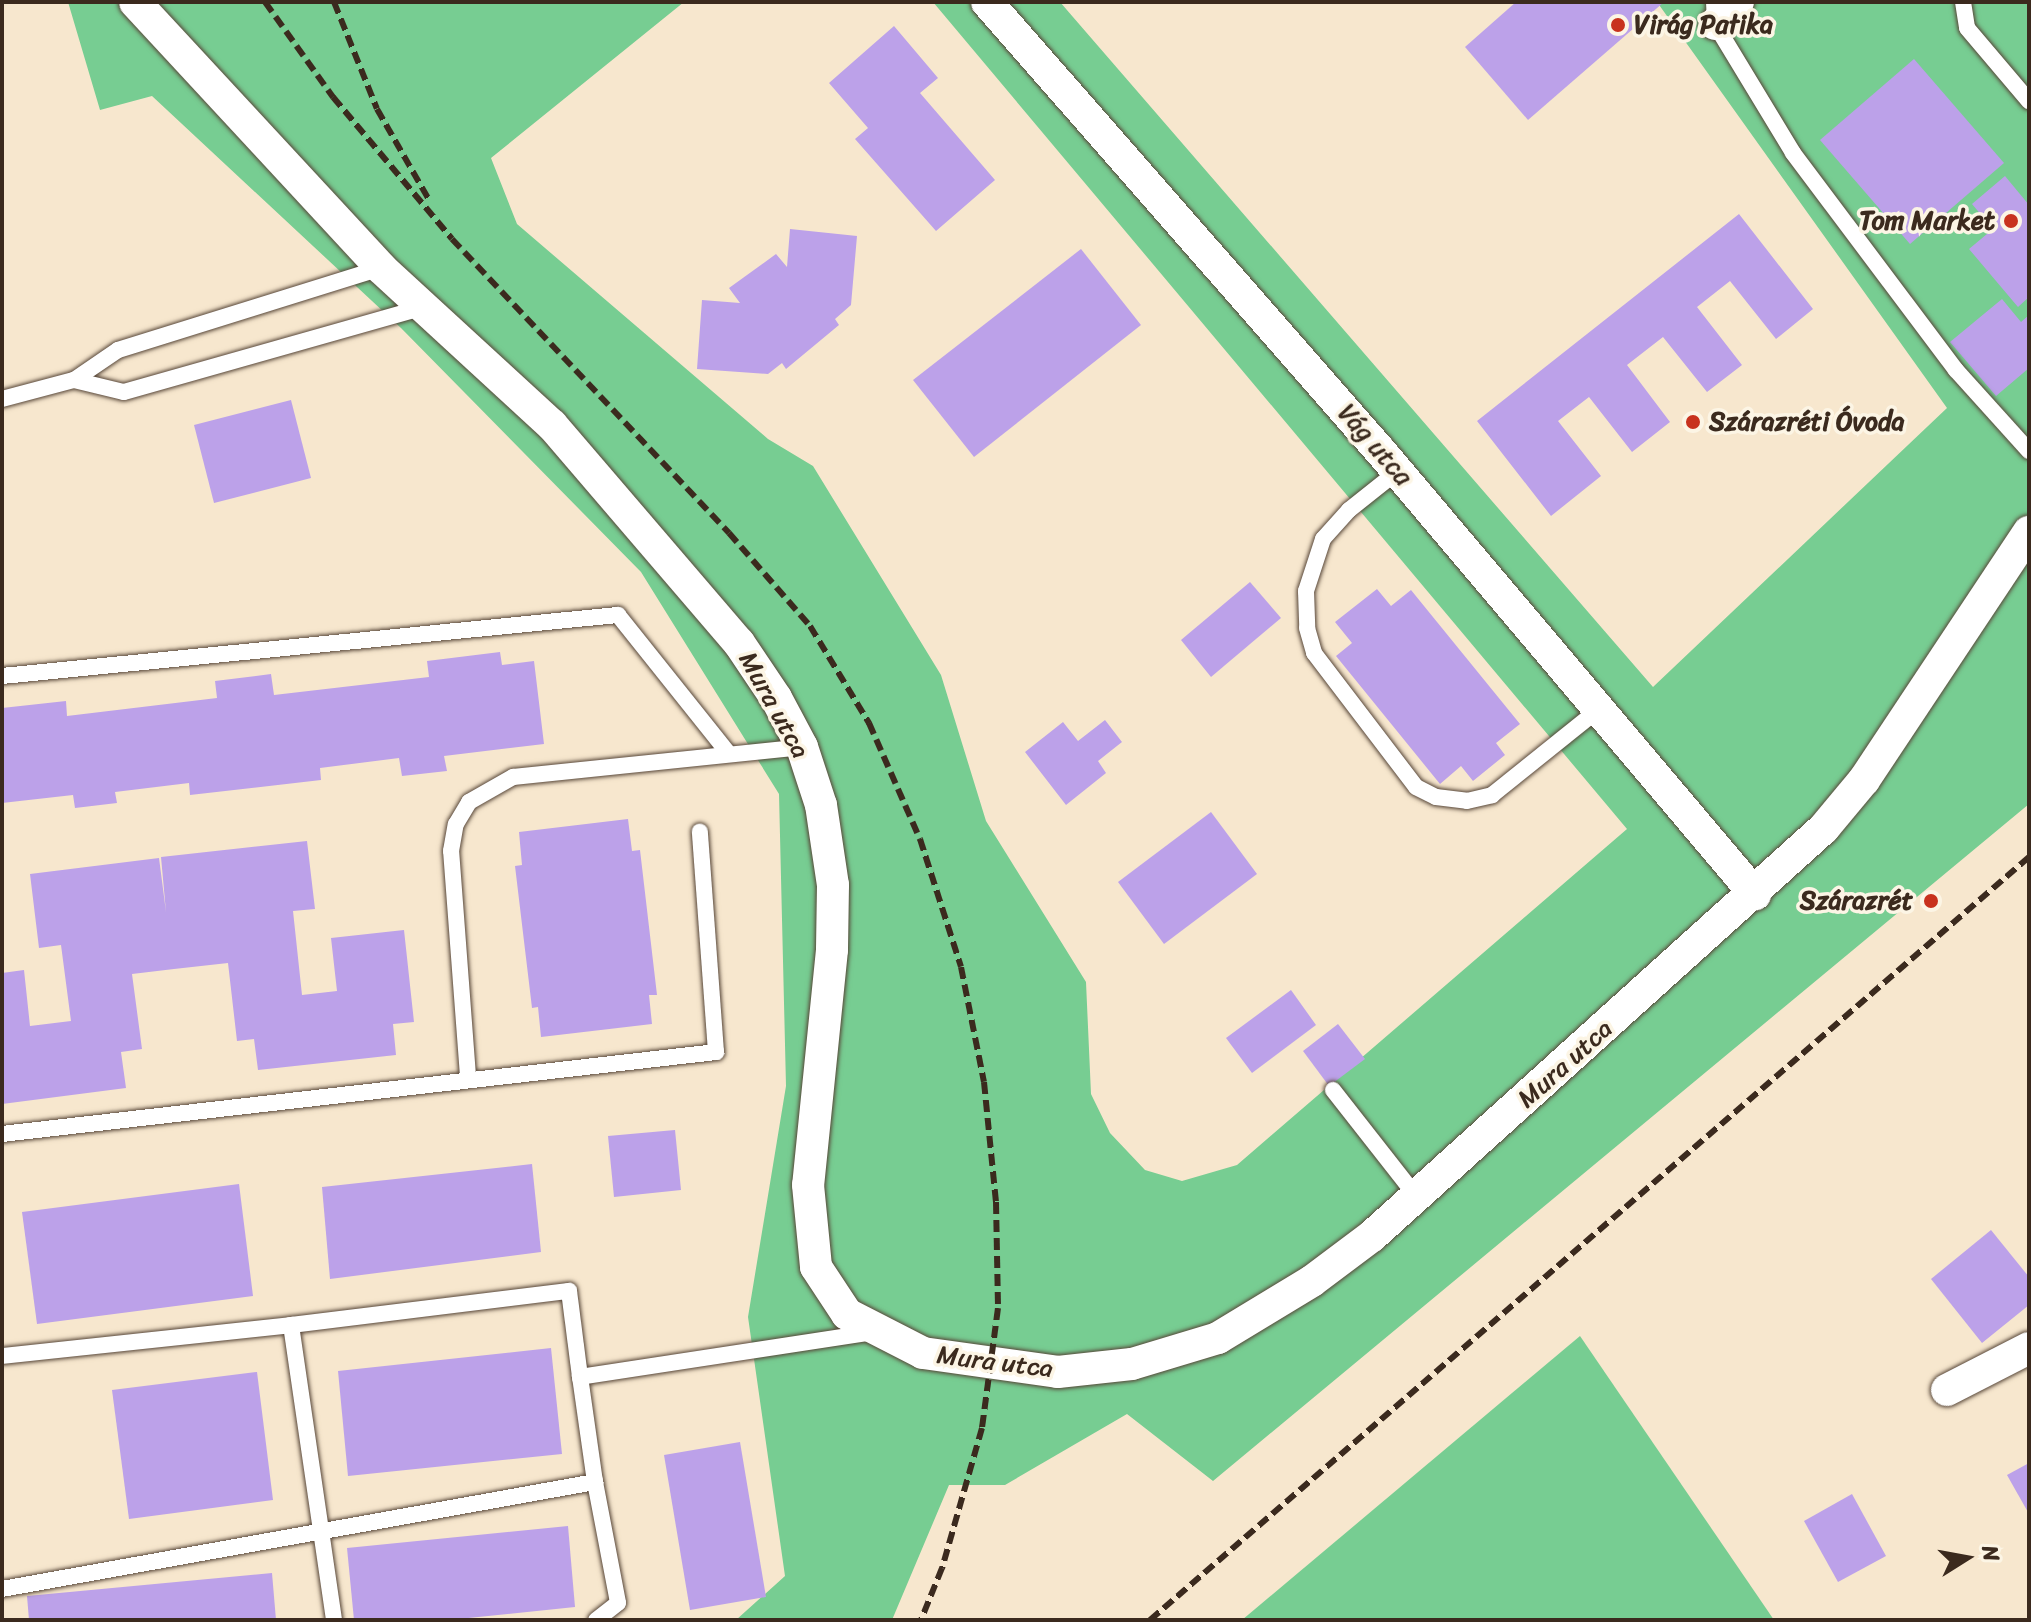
<!DOCTYPE html>
<meta charset="utf-8">
<style>
body{margin:0}
#map{position:relative;width:2031px;height:1622px;overflow:hidden;background:#f7e7ce;font-family:Sriracha,sans-serif}
div>[style]{position:absolute}
[style*='--x']{left:calc(var(--x)*1px);top:calc(var(--y)*1px);width:calc(var(--w)*1px);rotate:calc(var(--a)*1deg)}
.green>*{inset:0;background:#77cd92}
.building>*{inset:0;background:#bca1e9}
.roads{filter:drop-shadow(0 0 2px #574638) drop-shadow(0 0 2px #574638)}
.lane>*{height:16px;margin:-8px;padding:0 8px;transform-origin:8px;border-radius:8px;background:#fff}
.street>*{height:32px;margin:-16px;padding:0 16px;transform-origin:16px;border-radius:16px;background:#fff}
.rail>*{height:6px;margin-top:-3px;transform-origin:0;background:repeating-linear-gradient(90deg,#3b2a1e 0 12px,transparent 0 18px)}
.dots>*{width:22px;height:22px;translate:-50% -50%;box-sizing:border-box;border:4px solid #fcf5e5;border-radius:50%}
span{translate:-50% -50%;white-space:nowrap;text-align:center;line-height:1.15;-webkit-text-stroke:7px #fcf5e5;paint-order:stroke}
.poi-label{font-size:26px;color:#3b2a1e;font-weight:700}
.left{translate:0 -50%;text-align:left}
.right{translate:-100% -50%;text-align:right}
.street-label{font-size:26px;color:#3b2a1e}
.frame{position:absolute;inset:0;border:4px solid #3b2a1e;pointer-events:none}
.north{position:absolute;left:1927px;top:1518px;width:80px;height:80px;-webkit-text-stroke:6px #fcf5e5;paint-order:stroke;rotate:79deg;font-size:22px;font-weight:700;line-height:32px;text-align:center;color:#3b2a1e}
.north::after{content:'';display:block;margin:auto;width:28px;height:36px;background:#3b2a1e;clip-path:polygon(50% 0,100% 100%,50% 72%,0 100%)}
</style>
<div id="map">
<div class="green">
<div style="clip-path:polygon(68px 2px,684px 2px,491px 158px,517px 224px,768px 439px,813px 466px,941px 675px,986px 821px,1086px 982px,1091px 1094px,1110px 1133px,1145px 1170px,1182px 1181px,1237px 1165px,1627px 829px,933px 2px,1060px 2px,1653px 687px,1947px 408px,1657px 2px,2029px 2px,2029px 804px,1213px 1481px,1127px 1414px,1005px 1485px,949px 1485px,892px 1620px,736px 1620px,785px 1576px,748px 1317px,786px 1086px,779px 794px,641px 572px,401px 328px,152px 96px,100px 110px)"></div>
<div style="clip-path:polygon(1580px 1336px,1774px 1620px,1242px 1620px)"></div>
</div>
<div class="building">
<div style="clip-path:polygon(1516px 2px,1664px 2px,1528px 120px,1465px 47px)"></div>
<div style="clip-path:polygon(894px 26px,938px 78px,920px 93px,995px 180px,936px 231px,855px 139px,868px 128px,829px 83px)"></div>
<div style="clip-path:polygon(1914px 59px,2004px 163px,1910px 244px,1820px 140px)"></div>
<div style="clip-path:polygon(2005px 176px,2029px 205px,2029px 297px,2018px 307px,1969px 249px,1993px 229px,1972px 204px)"></div>
<div style="clip-path:polygon(1739px 214px,1813px 309px,1776px 339px,1730px 281px,1697px 307px,1742px 365px,1707px 392px,1663px 337px,1627px 365px,1670px 422px,1632px 452px,1589px 397px,1558px 421px,1601px 476px,1551px 516px,1477px 421px)"></div>
<div style="clip-path:polygon(790px 229px,857px 236px,851px 305px,835px 319px,839px 325px,786px 369px,782px 363px,768px 374px,697px 369px,702px 300px,740px 303px,729px 288px,776px 254px,787px 267px)"></div>
<div style="clip-path:polygon(1081px 249px,1141px 325px,974px 457px,913px 380px)"></div>
<div style="clip-path:polygon(2002px 299px,2021px 322px,2029px 315px,2029px 368px,1996px 396px,1950px 342px)"></div>
<div style="clip-path:polygon(291px 400px,311px 478px,214px 503px,194px 425px)"></div>
<div style="clip-path:polygon(1250px 582px,1281px 618px,1211px 677px,1181px 640px)"></div>
<div style="clip-path:polygon(1377px 589px,1391px 606px,1411px 590px,1520px 724px,1496px 743px,1505px 755px,1473px 781px,1461px 766px,1440px 784px,1336px 656px,1352px 643px,1335px 622px)"></div>
<div style="clip-path:polygon(500px 652px,502px 665px,534px 661px,544px 744px,444px 756px,447px 771px,402px 776px,399px 758px,320px 768px,321px 780px,190px 795px,189px 783px,115px 792px,117px 803px,75px 808px,73px 795px,2px 803px,2px 708px,66px 701px,67px 716px,217px 698px,215px 681px,271px 674px,274px 695px,429px 677px,427px 661px)"></div>
<div style="clip-path:polygon(1105px 720px,1122px 742px,1098px 761px,1106px 773px,1066px 805px,1025px 752px,1063px 722px,1078px 741px)"></div>
<div style="clip-path:polygon(1211px 812px,1257px 874px,1164px 944px,1118px 882px)"></div>
<div style="clip-path:polygon(628px 819px,632px 851px,640px 850px,657px 995px,649px 995px,652px 1024px,541px 1037px,538px 1007px,532px 1008px,515px 866px,522px 865px,519px 832px)"></div>
<div style="clip-path:polygon(307px 841px,315px 909px,293px 911px,302px 995px,337px 991px,331px 938px,404px 930px,414px 1022px,393px 1024px,396px 1055px,258px 1070px,254px 1039px,237px 1041px,228px 963px,174px 969px,132px 974px,142px 1049px,121px 1052px,126px 1088px,2px 1104px,2px 973px,24px 970px,30px 1026px,71px 1021px,61px 945px,39px 948px,30px 874px,159px 858px,166px 912px,161px 857px)"></div>
<div style="clip-path:polygon(1291px 990px,1316px 1025px,1252px 1073px,1226px 1038px)"></div>
<div style="clip-path:polygon(1338px 1024px,1365px 1059px,1329px 1086px,1303px 1051px)"></div>
<div style="clip-path:polygon(675px 1130px,681px 1190px,614px 1197px,608px 1136px)"></div>
<div style="clip-path:polygon(532px 1164px,541px 1252px,330px 1279px,322px 1187px)"></div>
<div style="clip-path:polygon(239px 1184px,253px 1296px,37px 1324px,22px 1212px)"></div>
<div style="clip-path:polygon(1991px 1230px,2029px 1277px,2029px 1305px,1982px 1343px,1931px 1279px)"></div>
<div style="clip-path:polygon(551px 1348px,562px 1454px,348px 1476px,338px 1371px)"></div>
<div style="clip-path:polygon(257px 1372px,273px 1500px,129px 1519px,112px 1390px)"></div>
<div style="clip-path:polygon(740px 1442px,766px 1597px,690px 1610px,664px 1455px)"></div>
<div style="clip-path:polygon(2029px 1463px,2029px 1514px,2007px 1475px)"></div>
<div style="clip-path:polygon(1852px 1494px,1886px 1556px,1838px 1582px,1804px 1521px)"></div>
<div style="clip-path:polygon(568px 1526px,575px 1607px,449px 1620px,354px 1620px,347px 1548px)"></div>
<div style="clip-path:polygon(272px 1573px,276px 1620px,29px 1620px,27px 1596px)"></div>
</div>
<div class="roads">
<div class="lane">
<div style="--x:1714;--y:2;--w:22;--a:87"></div>
<div style="--x:1715;--y:24;--w:151;--a:58.8"></div>
<div style="--x:1793;--y:153;--w:271;--a:53.1"></div>
<div style="--x:1956;--y:370;--w:109;--a:48"></div>
<div style="--x:1963;--y:2;--w:26;--a:81"></div>
<div style="--x:1967;--y:28;--w:96;--a:49.7"></div>
<div style="--x:74;--y:380;--w:51;--a:13.5"></div>
<div style="--x:124;--y:392;--w:312;--a:-15.8"></div>
<div style="--x:2;--y:399;--w:74;--a:-14.8"></div>
<div style="--x:74;--y:380;--w:53;--a:-34.3"></div>
<div style="--x:118;--y:350;--w:275;--a:-17.3"></div>
<div style="--x:1398;--y:471;--w:63;--a:141.5"></div>
<div style="--x:1349;--y:510;--w:39;--a:132"></div>
<div style="--x:1323;--y:539;--w:55;--a:108.1"></div>
<div style="--x:1306;--y:591;--w:37;--a:88"></div>
<div style="--x:1307;--y:628;--w:26;--a:74"></div>
<div style="--x:1314;--y:653;--w:168;--a:52.7"></div>
<div style="--x:1416;--y:787;--w:22;--a:27"></div>
<div style="--x:1436;--y:797;--w:31;--a:7"></div>
<div style="--x:1467;--y:801;--w:26;--a:-13"></div>
<div style="--x:1492;--y:795;--w:137;--a:-38.8"></div>
<div style="--x:2;--y:676;--w:619;--a:-5.66"></div>
<div style="--x:618;--y:615;--w:176;--a:51.4"></div>
<div style="--x:468;--y:1076;--w:226;--a:-94.3"></div>
<div style="--x:451;--y:851;--w:27;--a:-80"></div>
<div style="--x:456;--y:824;--w:26;--a:-59"></div>
<div style="--x:469;--y:802;--w:51;--a:-29.6"></div>
<div style="--x:513;--y:777;--w:291;--a:-5.9"></div>
<div style="--x:1333;--y:1090;--w:136;--a:51.9"></div>
<div style="--x:2;--y:1134;--w:719;--a:-6.55"></div>
<div style="--x:716;--y:1052;--w:221;--a:-94.2"></div>
<div style="--x:291;--y:1325;--w:280;--a:-7"></div>
<div style="--x:569;--y:1291;--w:87;--a:82.7"></div>
<div style="--x:2;--y:1356;--w:291;--a:-6.1"></div>
<div style="--x:291;--y:1325;--w:298;--a:81.7"></div>
<div style="--x:595;--y:1482;--w:123;--a:79.2"></div>
<div style="--x:618;--y:1603;--w:28;--a:142"></div>
<div style="--x:2;--y:1589;--w:603;--a:-10.23"></div>
<div style="--x:595;--y:1482;--w:106;--a:-98.1"></div>
<div style="--x:580;--y:1377;--w:297;--a:-8.7"></div>
</div>
<div class="street">
<div style="--x:135;--y:2;--w:362;--a:47.2"></div>
<div style="--x:381;--y:268;--w:232;--a:42.6"></div>
<div style="--x:552;--y:425;--w:287;--a:49.4"></div>
<div style="--x:739;--y:643;--w:66;--a:56.1"></div>
<div style="--x:776;--y:698;--w:55;--a:62"></div>
<div style="--x:802;--y:747;--w:61;--a:71.9"></div>
<div style="--x:821;--y:805;--w:81;--a:81.5"></div>
<div style="--x:833;--y:885;--w:65;--a:90.9"></div>
<div style="--x:832;--y:950;--w:236;--a:95.8"></div>
<div style="--x:808;--y:1185;--w:82;--a:84.4"></div>
<div style="--x:816;--y:1267;--w:56;--a:56.6"></div>
<div style="--x:847;--y:1314;--w:85;--a:27.2"></div>
<div style="--x:923;--y:1353;--w:136;--a:8"></div>
<div style="--x:1058;--y:1372;--w:74;--a:-6.2"></div>
<div style="--x:1132;--y:1364;--w:90;--a:-16.8"></div>
<div style="--x:1218;--y:1338;--w:110;--a:-31.2"></div>
<div style="--x:1312;--y:1281;--w:75;--a:-36.9"></div>
<div style="--x:1372;--y:1236;--w:609;--a:-42.07"></div>
<div style="--x:1824;--y:828;--w:62;--a:-50.2"></div>
<div style="--x:1864;--y:780;--w:298;--a:-56.4"></div>
<div style="--x:987;--y:2;--w:600;--a:48.79"></div>
<div style="--x:1382;--y:453;--w:578;--a:49.78"></div>
<div style="--x:1715;--y:24;--w:32;--a:-44"></div>
<div style="--x:1947;--y:1390;--w:92;--a:-27.1"></div>
</div>
</div>
<div class="rail">
<div style="--x:265;--y:2;--w:117;--a:54.4"></div>
<div style="--x:333;--y:97;--w:185;--a:50"></div>
<div style="--x:452;--y:239;--w:404;--a:46.7"></div>
<div style="--x:729;--y:533;--w:123;--a:48.9"></div>
<div style="--x:810;--y:626;--w:114;--a:58.7"></div>
<div style="--x:869;--y:723;--w:127;--a:66.3"></div>
<div style="--x:920;--y:839;--w:134;--a:72.2"></div>
<div style="--x:961;--y:967;--w:117;--a:78.7"></div>
<div style="--x:984;--y:1082;--w:121;--a:84.3"></div>
<div style="--x:996;--y:1202;--w:106;--a:88.9"></div>
<div style="--x:998;--y:1308;--w:121;--a:97.6"></div>
<div style="--x:982;--y:1428;--w:146;--a:105.9"></div>
<div style="--x:942;--y:1568;--w:56;--a:112"></div>
<div style="--x:334;--y:2;--w:115;--a:68.1"></div>
<div style="--x:377;--y:109;--w:103;--a:60.2"></div>
<div style="--x:1150;--y:1620;--w:1164;--a:-40.96"></div>
</div>
<div class="dots">
<div style="left:1618px;top:25px;background:#c8321e"></div>
<div style="left:2011px;top:221px;background:#c8321e"></div>
<div style="left:1693px;top:422px;background:#c8321e"></div>
<div style="left:1931px;top:901px;background:#c8321e"></div>
</div>
<div class="poi-label">
<span class="left" style="left:1634px;top:25px">Virág Patika</span>
<span class="right" style="left:1995px;top:221px">Tom Market</span>
<span class="left" style="left:1709px;top:422px">Szárazréti Óvoda</span>
<span class="right" style="left:1913px;top:901px">Szárazrét</span>
</div>
<div class="street-label">
<span style="left:1375px;top:445px;rotate:49deg">Vág utca</span>
<span style="left:774px;top:705px;rotate:61deg">Mura utca</span>
<span style="left:1565px;top:1064px;rotate:-42deg">Mura utca</span>
<span style="left:995px;top:1362px;rotate:7deg">Mura utca</span>
</div>
<div class="frame"></div>
<div class="north">N</div>
</div>
